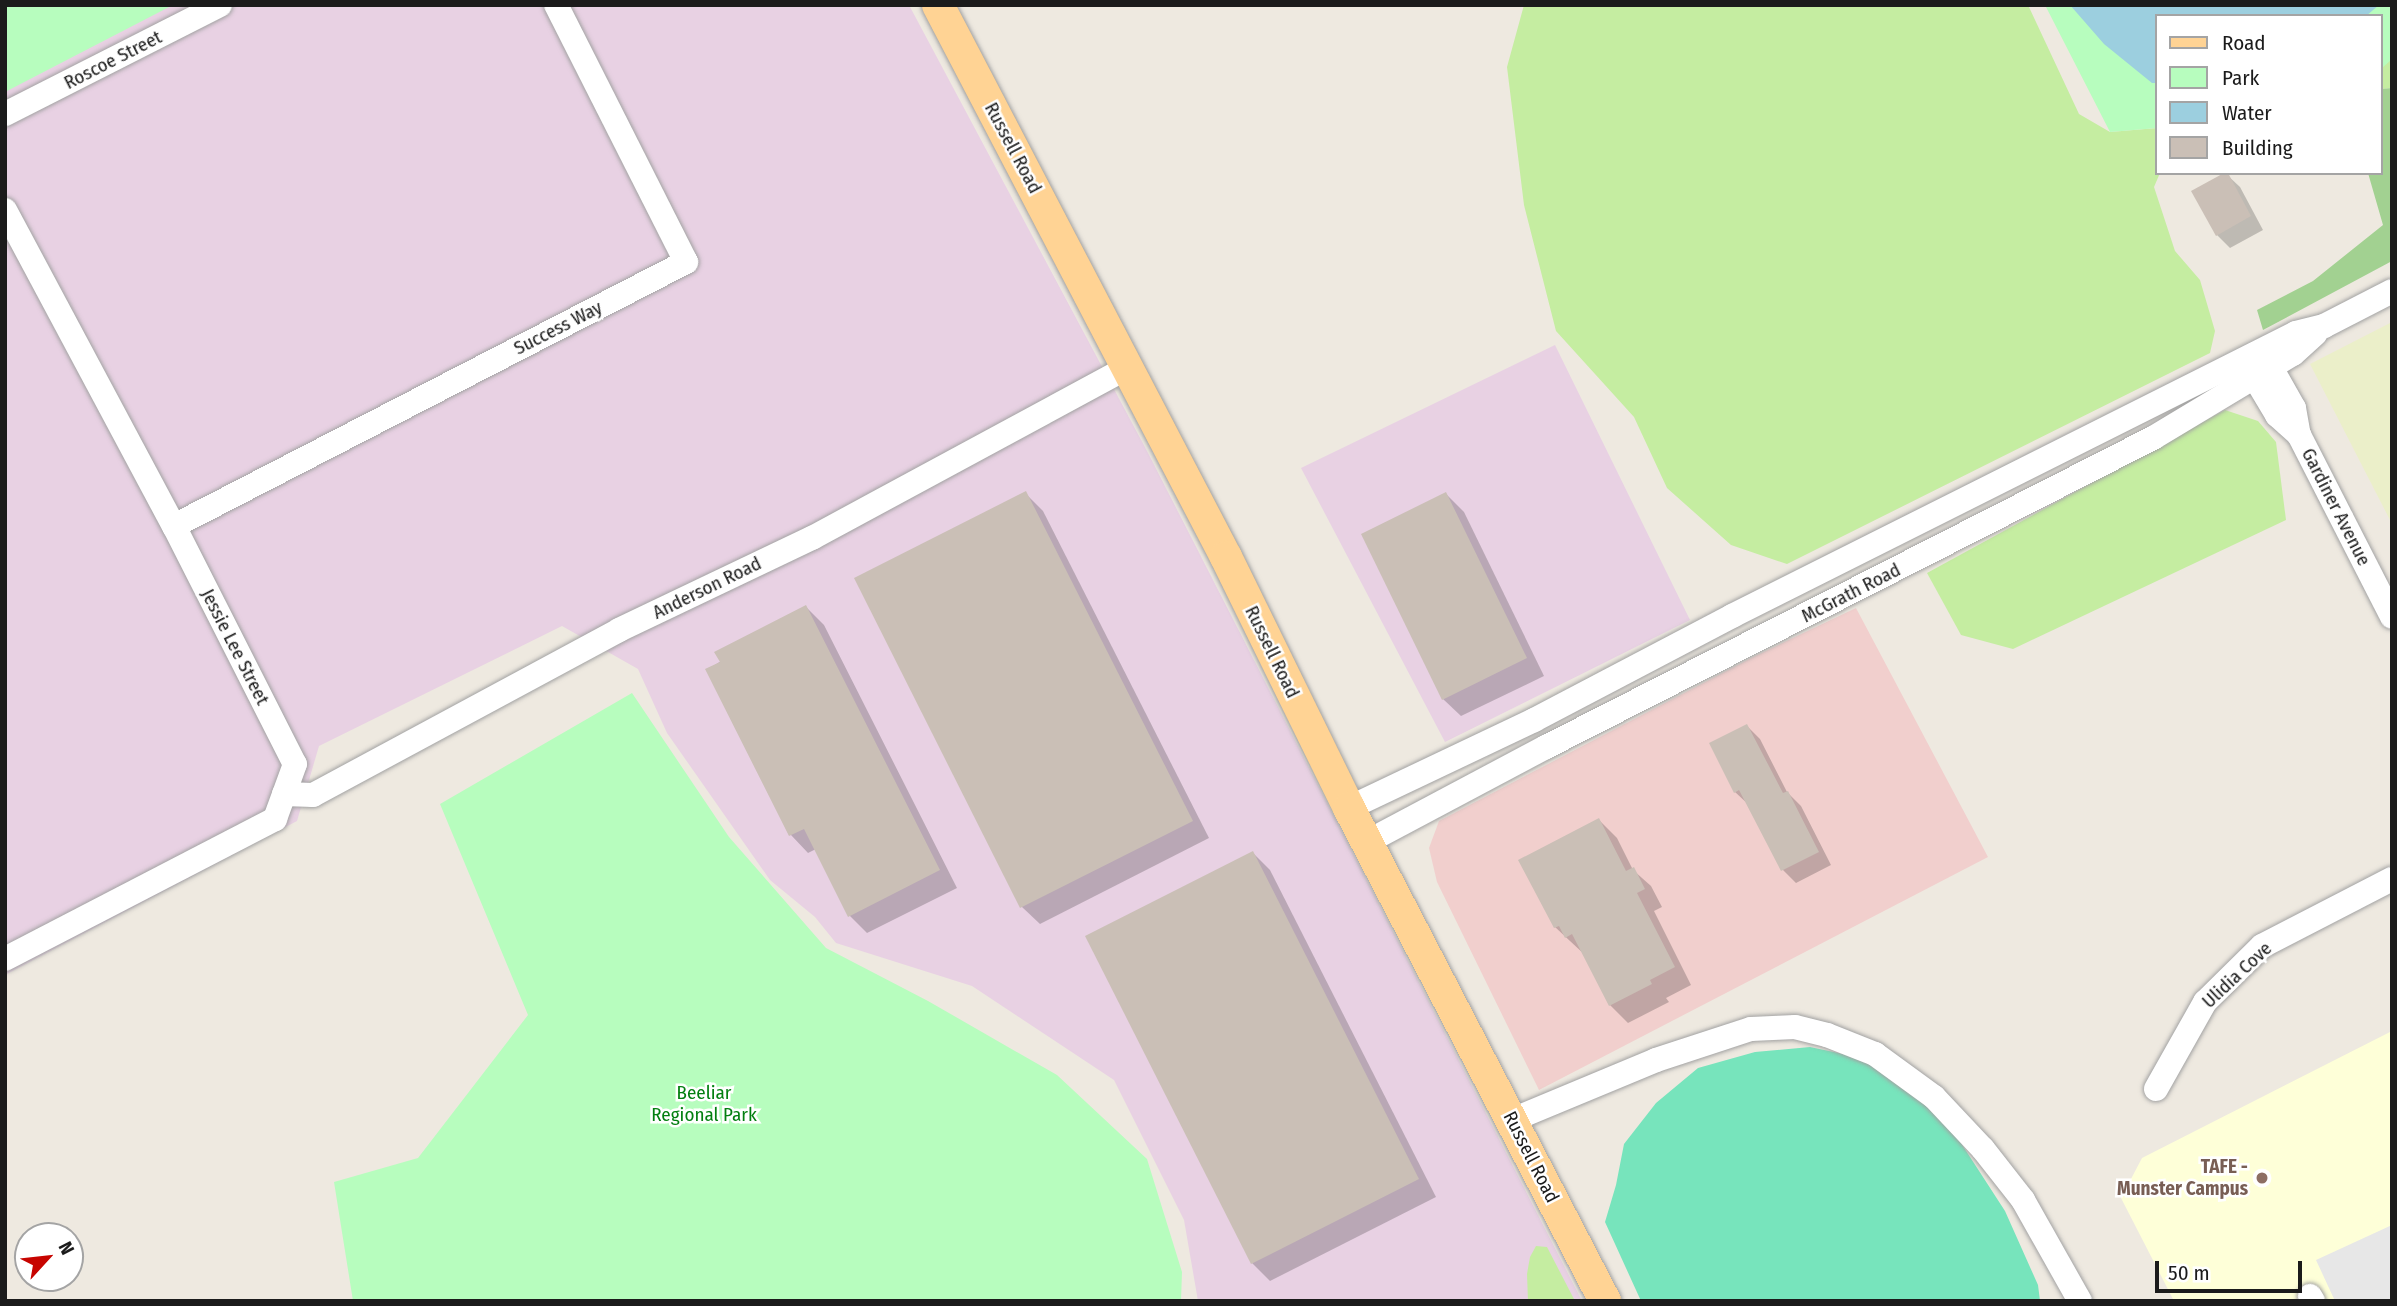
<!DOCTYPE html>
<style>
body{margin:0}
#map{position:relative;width:2397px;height:1306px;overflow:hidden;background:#eee9e0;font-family:"Fira Sans Condensed",sans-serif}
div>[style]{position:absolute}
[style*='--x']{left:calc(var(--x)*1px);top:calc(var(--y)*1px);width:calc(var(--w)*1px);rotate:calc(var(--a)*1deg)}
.commercial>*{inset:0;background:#f1cfcd}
.industrial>*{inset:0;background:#e8d1e3}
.education>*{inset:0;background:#feffd8}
.farmland>*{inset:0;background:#ebefc9}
.grass>*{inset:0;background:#c5eda1}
.forest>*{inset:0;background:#a2d191}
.park>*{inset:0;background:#b7fdbe}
.pitch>*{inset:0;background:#77e4bc}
.parking>*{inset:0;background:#e7e7e7}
.water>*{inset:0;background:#9ccfdf}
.shadow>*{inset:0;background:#0003}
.building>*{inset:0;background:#cabfb6}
.roads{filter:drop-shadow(0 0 2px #a2a2a2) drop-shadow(0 0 2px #a2a2a2)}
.minor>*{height:24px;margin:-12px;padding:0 12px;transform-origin:12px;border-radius:12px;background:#fff}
.major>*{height:32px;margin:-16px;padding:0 16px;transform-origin:16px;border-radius:16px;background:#ffd394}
.dots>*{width:19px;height:19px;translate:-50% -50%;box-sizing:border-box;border:4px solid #fff;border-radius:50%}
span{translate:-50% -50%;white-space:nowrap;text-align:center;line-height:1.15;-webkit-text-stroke:5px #fff;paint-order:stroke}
.street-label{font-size:19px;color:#1b1b1b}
.park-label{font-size:19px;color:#037f10}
.education-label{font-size:19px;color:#785e54;font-weight:700}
.right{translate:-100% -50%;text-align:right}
.frame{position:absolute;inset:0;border:7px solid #1b1b1b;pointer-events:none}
.legend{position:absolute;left:2155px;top:14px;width:228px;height:161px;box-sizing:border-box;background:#fff;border:2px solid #a4a4a4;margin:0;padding:9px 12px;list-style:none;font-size:21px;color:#1b1b1b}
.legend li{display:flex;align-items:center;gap:14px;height:35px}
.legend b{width:35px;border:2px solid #a4a4a4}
.north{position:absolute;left:14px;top:1222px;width:70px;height:70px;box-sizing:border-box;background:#fff;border:2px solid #a4a4a4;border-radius:50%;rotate:63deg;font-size:19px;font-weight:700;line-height:28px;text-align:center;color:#1b1b1b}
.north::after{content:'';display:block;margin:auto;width:24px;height:32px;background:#c70400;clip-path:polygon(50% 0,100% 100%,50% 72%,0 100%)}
.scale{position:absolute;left:2155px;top:1261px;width:147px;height:32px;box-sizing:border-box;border:4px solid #1b1b1b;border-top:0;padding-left:9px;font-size:21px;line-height:24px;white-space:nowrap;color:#1b1b1b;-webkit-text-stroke:5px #fff;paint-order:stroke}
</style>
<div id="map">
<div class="commercial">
<div style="clip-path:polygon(1856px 608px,1988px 857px,1539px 1090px,1437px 882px,1429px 848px,1439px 821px,1753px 657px)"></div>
</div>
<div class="industrial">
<div style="clip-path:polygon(5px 5px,909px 5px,1147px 451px,1582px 1301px,1198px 1301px,1184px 1220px,1114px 1080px,972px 986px,836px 943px,815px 917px,770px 880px,667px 733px,638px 669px,562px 626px,319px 746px,297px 821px,5px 975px)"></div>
<div style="clip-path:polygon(1555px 345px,1690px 620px,1445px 742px,1301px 468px)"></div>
</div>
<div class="education">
<div style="clip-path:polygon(2392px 1031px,2392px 1301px,2174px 1301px,2121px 1198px,2142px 1158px)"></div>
</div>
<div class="farmland">
<div style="clip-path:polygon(2392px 322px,2392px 524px,2310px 364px)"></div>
</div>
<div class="grass">
<div style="clip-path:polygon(1524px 5px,2028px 5px,2079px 114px,2110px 132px,2157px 128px,2160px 173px,2154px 187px,2175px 251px,2200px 280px,2215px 331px,2210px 353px,1787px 564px,1731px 545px,1667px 488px,1634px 417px,1556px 331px,1524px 205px,1507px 67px)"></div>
<div style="clip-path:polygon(2392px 43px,2392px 88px,2381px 89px,2381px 55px)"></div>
<div style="clip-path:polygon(2225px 410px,2258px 421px,2276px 442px,2286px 520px,2013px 649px,1961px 635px,1927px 573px)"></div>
<div style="clip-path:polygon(1536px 1246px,1547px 1247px,1575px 1301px,1528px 1301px,1527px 1274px,1530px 1257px)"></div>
</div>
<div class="forest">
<div style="clip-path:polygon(2392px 88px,2392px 261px,2263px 330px,2257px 310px,2313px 281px,2383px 225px,2368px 173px,2381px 173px,2381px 89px)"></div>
</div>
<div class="park">
<div style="clip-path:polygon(5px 5px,173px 5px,5px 92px)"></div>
<div style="clip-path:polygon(2045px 5px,2392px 5px,2392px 59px,2381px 69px,2381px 16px,2157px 16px,2157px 128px,2110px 132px)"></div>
<div style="clip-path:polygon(632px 693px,729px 837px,826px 948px,928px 1001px,1057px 1075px,1147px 1159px,1182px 1272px,1181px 1301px,353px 1301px,334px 1182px,418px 1158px,528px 1015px,440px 804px)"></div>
</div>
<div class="pitch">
<div style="clip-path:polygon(1810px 1047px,1862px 1058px,1932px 1106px,1959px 1140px,2005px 1211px,2038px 1285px,2040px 1301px,1641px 1301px,1605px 1222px,1616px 1185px,1624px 1144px,1656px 1103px,1698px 1068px,1755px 1052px)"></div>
</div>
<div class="parking">
<div style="clip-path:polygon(2392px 1225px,2392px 1301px,2335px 1301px,2316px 1260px)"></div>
</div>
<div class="water">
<div style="clip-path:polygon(2070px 5px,2379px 5px,2366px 16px,2157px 16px,2157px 83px,2152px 83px,2104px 44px)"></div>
</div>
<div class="shadow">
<div style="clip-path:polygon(2226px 174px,2240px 187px,2263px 230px,2230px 248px,2217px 235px)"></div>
<div style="clip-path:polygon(1025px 493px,1043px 511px,1209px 838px,1040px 924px,1022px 907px)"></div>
<div style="clip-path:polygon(1446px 494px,1464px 512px,1544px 676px,1461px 716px,1443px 699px)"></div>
<div style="clip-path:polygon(806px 607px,824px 625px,957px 888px,867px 933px,850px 916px,816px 849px,808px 853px,791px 835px,707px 670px)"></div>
<div style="clip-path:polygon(1747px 726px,1760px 739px,1787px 792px,1801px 806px,1831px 865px,1796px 883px,1783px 870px,1750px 806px,1735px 792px)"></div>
<div style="clip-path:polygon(1599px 820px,1617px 838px,1633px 870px,1651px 886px,1662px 907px,1654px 911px,1691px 985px,1666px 998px,1669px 1002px,1628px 1023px,1610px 1005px,1585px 955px,1555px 927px)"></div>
<div style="clip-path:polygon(1253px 853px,1270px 870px,1436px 1197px,1270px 1281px,1252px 1263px)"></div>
</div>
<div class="building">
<div style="clip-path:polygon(2224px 173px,2228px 173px,2251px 216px,2216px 236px,2191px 191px)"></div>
<div style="clip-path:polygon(1026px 491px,1193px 821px,1020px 908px,854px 578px)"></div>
<div style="clip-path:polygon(1446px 492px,1527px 658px,1442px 700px,1361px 534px)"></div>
<div style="clip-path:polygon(806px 605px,940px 870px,848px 917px,804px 829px,789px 836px,705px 669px,720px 662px,714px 652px)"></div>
<div style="clip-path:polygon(1747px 724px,1783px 793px,1788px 791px,1819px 852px,1781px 871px,1739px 790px,1734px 793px,1709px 743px)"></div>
<div style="clip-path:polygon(1599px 818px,1626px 871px,1634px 867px,1645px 889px,1637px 893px,1675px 967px,1650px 980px,1652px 984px,1609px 1006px,1572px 934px,1565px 938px,1559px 926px,1554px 928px,1518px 860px)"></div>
<div style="clip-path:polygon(1253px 851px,1419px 1179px,1251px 1264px,1085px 936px)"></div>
</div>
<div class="roads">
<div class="minor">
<div style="--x:5;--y:114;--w:241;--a:-26.9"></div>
<div style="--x:5;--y:210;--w:358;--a:61.9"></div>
<div style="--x:174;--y:526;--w:267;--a:63.1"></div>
<div style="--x:295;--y:764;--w:59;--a:110"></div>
<div style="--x:275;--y:819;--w:304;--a:152.6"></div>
<div style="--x:2264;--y:355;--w:61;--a:60.5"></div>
<div style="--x:2294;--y:408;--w:27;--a:80"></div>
<div style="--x:2299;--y:435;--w:204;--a:62.9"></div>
<div style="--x:2246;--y:363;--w:61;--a:59.2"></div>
<div style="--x:2277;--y:415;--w:30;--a:42"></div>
<div style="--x:174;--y:526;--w:576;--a:-27.28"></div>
<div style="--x:686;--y:262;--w:288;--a:-116.8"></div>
<div style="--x:284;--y:794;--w:29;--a:2"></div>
<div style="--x:313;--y:795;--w:348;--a:-28.3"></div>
<div style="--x:619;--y:630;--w:214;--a:-25.5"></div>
<div style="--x:812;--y:538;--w:358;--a:-28.4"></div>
<div style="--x:1349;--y:808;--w:205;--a:-25.4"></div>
<div style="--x:1534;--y:720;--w:224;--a:-27.7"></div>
<div style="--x:1732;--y:616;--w:631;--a:-26.65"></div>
<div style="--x:2296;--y:333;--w:29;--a:-14"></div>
<div style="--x:2324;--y:326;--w:76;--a:-27.2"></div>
<div style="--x:1367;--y:842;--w:203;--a:-28"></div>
<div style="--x:1546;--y:747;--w:681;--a:-26.98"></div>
<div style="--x:2153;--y:438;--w:163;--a:-31"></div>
<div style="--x:2293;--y:354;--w:30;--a:-42"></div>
<div style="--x:2156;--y:1089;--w:100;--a:-60.6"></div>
<div style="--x:2205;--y:1002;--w:80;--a:-44.5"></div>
<div style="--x:2262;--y:946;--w:146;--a:-27.3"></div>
<div style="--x:1512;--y:1120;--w:156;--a:-22.6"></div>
<div style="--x:1656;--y:1060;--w:100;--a:-18.1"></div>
<div style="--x:1751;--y:1029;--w:44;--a:-2.6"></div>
<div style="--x:1795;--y:1027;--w:33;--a:14"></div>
<div style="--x:1827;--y:1035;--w:52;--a:21.6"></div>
<div style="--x:1875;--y:1054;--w:73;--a:36.1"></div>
<div style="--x:1934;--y:1097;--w:71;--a:46.7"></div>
<div style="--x:1983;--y:1149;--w:65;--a:51.9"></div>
<div style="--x:2023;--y:1200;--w:116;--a:60.6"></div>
<div style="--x:2310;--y:1296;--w:6;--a:59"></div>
</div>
<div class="major">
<div style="--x:938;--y:5;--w:623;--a:62.45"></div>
<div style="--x:1226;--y:557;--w:280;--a:63.9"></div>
<div style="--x:1349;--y:808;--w:556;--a:62.56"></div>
</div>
</div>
<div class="dots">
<div style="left:2262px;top:1178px;background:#8d6e63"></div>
</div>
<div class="street-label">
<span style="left:113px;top:60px;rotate:-27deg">Roscoe Street</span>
<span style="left:1013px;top:148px;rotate:62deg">Russell Road</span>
<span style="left:558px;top:328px;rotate:-27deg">Success Way</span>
<span style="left:2336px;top:507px;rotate:63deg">Gardiner Avenue</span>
<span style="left:707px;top:588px;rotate:-26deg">Anderson Road</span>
<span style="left:1851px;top:593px;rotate:-27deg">McGrath Road</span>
<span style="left:235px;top:647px;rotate:63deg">Jessie Lee Street</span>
<span style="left:1272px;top:652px;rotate:64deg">Russell Road</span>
<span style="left:2237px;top:975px;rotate:-43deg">Ulidia Cove</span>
<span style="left:1531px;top:1157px;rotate:63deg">Russell Road</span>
</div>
<div class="park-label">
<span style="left:704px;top:1104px">Beeliar<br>Regional Park</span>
</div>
<div class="education-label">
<span class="right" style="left:2248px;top:1178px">TAFE -<br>Munster Campus</span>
</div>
<div class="frame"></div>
<ul class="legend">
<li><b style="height:9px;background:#ffd394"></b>Road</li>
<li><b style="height:19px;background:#b7fdbe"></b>Park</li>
<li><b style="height:19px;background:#9ccfdf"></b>Water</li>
<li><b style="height:19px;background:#cabfb6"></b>Building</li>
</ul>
<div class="north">N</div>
<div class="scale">50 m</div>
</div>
